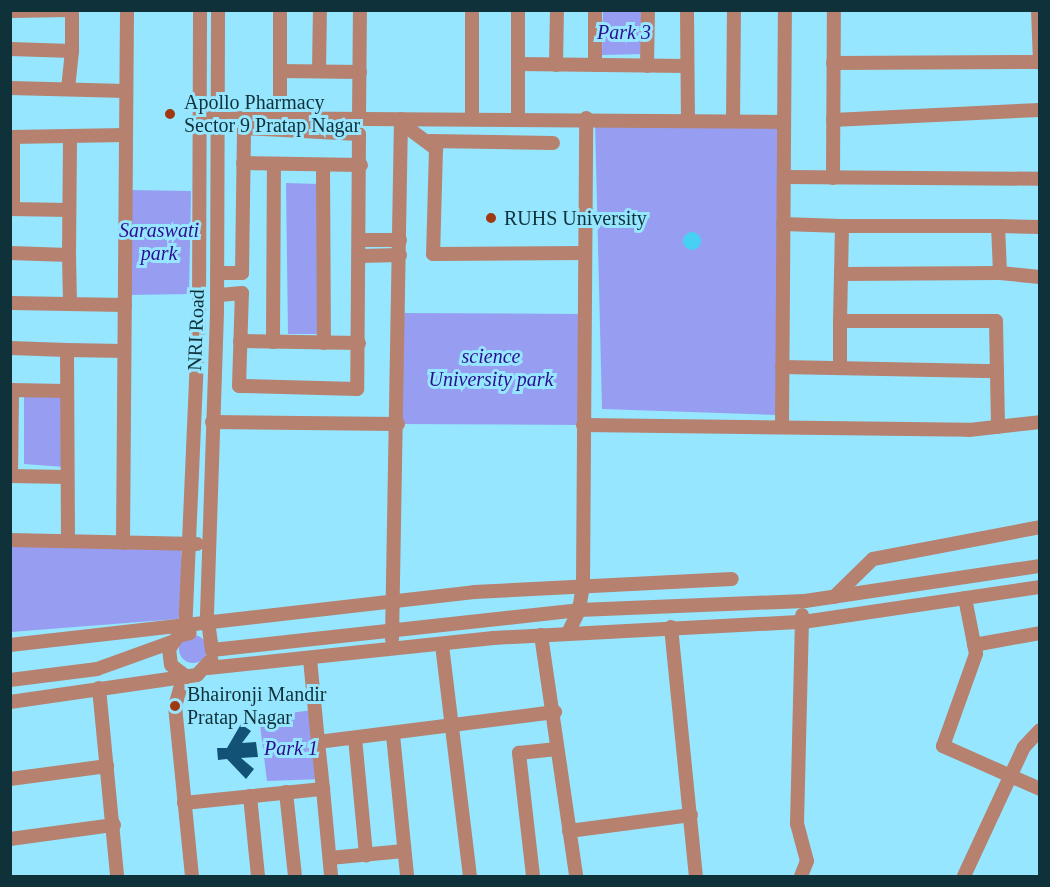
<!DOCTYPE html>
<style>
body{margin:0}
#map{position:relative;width:1050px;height:887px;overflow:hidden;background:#96e6ff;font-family:Georgia,serif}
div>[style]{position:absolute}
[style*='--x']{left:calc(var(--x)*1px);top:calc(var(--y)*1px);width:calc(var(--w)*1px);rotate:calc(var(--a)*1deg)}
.green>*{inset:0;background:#979ef1}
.round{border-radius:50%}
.water>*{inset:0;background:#46d0f4}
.building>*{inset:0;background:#125276}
.minor>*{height:14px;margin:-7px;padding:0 7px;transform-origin:7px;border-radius:7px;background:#b6816f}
.dots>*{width:16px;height:16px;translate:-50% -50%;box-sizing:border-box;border:3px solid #96e6ff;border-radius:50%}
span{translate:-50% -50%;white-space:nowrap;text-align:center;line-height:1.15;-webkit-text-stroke:6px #96e6ff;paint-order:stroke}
.park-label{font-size:20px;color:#2d0e91;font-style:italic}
.poi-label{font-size:20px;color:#0e313a}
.left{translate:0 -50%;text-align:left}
.street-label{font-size:20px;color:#0e313a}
.frame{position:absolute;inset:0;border:12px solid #0e313a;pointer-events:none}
</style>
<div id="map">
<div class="green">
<div style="clip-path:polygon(603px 11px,646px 11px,645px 54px,602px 55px)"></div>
<div style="clip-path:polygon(595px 122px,779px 126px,778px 415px,602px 409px)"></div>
<div style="clip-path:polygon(286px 183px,318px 184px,319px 334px,288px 334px)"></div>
<div style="clip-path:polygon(129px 190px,191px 191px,189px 294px,129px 295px)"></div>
<div style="clip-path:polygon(400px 313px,584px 314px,583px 425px,398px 424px)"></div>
<div style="clip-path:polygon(64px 390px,64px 467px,24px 464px,24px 393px)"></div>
<div style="clip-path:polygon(11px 546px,181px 550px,184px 594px,178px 619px,11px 632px)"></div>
<div class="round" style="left:179px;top:635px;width:28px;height:28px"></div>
<div style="clip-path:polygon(313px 710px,323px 779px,267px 781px,259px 717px)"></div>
</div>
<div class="water">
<div class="round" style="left:683px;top:232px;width:18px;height:18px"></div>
</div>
<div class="building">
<div style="clip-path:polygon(241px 724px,251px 731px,242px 743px,256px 742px,258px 757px,241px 758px,254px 769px,246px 779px,227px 759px,218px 760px,217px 748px,227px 748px)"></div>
</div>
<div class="minor">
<div style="--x:687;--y:10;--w:110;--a:89.5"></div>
<div style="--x:1038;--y:10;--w:53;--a:87.8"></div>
<div style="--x:10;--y:11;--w:62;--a:-0.9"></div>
<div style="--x:72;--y:10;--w:41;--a:90"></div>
<div style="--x:10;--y:49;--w:62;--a:1.8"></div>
<div style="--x:72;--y:51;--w:37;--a:96"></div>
<div style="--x:833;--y:63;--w:206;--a:-0.3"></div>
<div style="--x:518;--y:64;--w:169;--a:0.7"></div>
<div style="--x:556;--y:65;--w:55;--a:-89"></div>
<div style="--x:595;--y:65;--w:55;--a:-90"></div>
<div style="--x:647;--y:66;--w:56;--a:-89"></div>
<div style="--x:280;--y:71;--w:80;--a:0.7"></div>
<div style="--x:319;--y:71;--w:61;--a:-89.1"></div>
<div style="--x:10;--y:88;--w:116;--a:1.5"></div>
<div style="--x:211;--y:118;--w:573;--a:0.4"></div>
<div style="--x:280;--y:119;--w:109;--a:-90"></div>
<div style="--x:359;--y:119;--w:109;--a:-89.5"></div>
<div style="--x:472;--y:119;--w:109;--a:-90"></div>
<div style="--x:518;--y:119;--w:109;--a:-90"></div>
<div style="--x:833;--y:120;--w:207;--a:-2.8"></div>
<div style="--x:733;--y:121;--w:111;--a:-89.5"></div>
<div style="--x:401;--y:123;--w:44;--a:36.6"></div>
<div style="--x:436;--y:149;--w:105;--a:91.6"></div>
<div style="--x:433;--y:254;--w:152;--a:-0.4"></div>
<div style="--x:10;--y:137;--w:116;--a:-1"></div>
<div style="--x:13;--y:137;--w:72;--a:90"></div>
<div style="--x:430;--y:141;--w:123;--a:0.9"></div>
<div style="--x:243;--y:163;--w:118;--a:1"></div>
<div style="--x:323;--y:165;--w:178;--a:89.7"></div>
<div style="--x:784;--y:177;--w:256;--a:0.4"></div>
<div style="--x:833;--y:178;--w:168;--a:-89.7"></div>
<div style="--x:10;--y:209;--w:59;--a:1"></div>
<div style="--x:783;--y:224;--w:59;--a:1.9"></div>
<div style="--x:842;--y:226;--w:95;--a:91.2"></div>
<div style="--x:998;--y:226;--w:42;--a:1.4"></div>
<div style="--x:360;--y:240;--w:40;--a:0"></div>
<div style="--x:10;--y:253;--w:59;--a:1.9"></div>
<div style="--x:69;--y:255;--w:49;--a:88.8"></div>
<div style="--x:69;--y:255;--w:119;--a:-89.5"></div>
<div style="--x:360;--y:256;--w:40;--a:-1.4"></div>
<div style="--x:217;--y:273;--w:25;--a:0"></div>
<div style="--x:242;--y:273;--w:145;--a:-89.2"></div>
<div style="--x:244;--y:128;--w:115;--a:3"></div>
<div style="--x:359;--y:134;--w:255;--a:90.4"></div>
<div style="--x:357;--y:389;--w:118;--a:-178.5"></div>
<div style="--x:239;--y:386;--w:93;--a:-88.2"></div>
<div style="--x:242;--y:293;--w:25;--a:175"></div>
<div style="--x:1000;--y:273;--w:40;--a:5.7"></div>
<div style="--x:841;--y:274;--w:159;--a:-0.4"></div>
<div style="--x:1000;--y:273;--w:47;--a:-92.4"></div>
<div style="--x:998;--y:226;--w:156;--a:180"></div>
<div style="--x:10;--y:303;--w:115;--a:1"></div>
<div style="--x:240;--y:341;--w:119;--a:1"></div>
<div style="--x:273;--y:342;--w:177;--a:-89.7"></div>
<div style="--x:10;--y:348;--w:57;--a:2"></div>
<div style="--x:782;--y:367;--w:215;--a:1.1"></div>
<div style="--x:840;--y:368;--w:47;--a:-90"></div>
<div style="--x:840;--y:321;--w:156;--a:0"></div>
<div style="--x:996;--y:321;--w:106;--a:88.9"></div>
<div style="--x:10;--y:390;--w:57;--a:1"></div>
<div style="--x:212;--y:422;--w:186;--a:0.6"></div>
<div style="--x:583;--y:425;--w:386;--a:0.7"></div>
<div style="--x:969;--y:430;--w:71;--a:-6.4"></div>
<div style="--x:782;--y:427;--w:417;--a:-89.6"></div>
<div style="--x:10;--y:476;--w:57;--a:1"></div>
<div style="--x:11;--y:476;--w:86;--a:-89.3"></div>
<div style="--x:10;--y:540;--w:187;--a:1.2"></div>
<div style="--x:68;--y:541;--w:191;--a:-90.3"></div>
<div style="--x:67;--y:350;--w:57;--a:1"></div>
<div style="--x:123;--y:543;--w:533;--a:-89.57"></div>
<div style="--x:834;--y:597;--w:54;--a:-44.3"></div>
<div style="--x:873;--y:559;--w:170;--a:-10.8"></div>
<div style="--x:965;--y:598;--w:57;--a:78.9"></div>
<div style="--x:976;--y:654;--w:98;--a:109.7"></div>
<div style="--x:943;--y:746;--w:106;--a:23.9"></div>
<div style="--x:671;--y:627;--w:250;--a:84.3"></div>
<div style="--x:185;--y:633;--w:324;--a:-87.5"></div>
<div style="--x:199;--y:309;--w:299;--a:-89.8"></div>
<div style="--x:568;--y:633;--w:25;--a:-64"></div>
<div style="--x:579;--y:610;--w:26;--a:-81"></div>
<div style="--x:583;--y:584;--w:466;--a:-89.6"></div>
<div style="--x:541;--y:635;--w:244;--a:81.7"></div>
<div style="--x:392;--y:639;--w:520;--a:-89.01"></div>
<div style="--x:10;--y:645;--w:467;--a:-6.5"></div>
<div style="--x:474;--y:592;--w:258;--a:-2.9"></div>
<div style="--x:442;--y:645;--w:233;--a:83.1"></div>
<div style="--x:974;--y:645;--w:67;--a:-10.3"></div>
<div style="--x:212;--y:650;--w:369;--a:-6.2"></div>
<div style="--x:579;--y:610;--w:226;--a:-2.3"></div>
<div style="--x:805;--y:601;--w:238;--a:-8.5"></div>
<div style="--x:212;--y:650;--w:36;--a:-98"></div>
<div style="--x:207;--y:614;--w:303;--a:-88.1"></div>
<div style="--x:217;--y:311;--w:301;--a:-89.8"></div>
<div style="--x:310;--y:659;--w:83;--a:84.5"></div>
<div style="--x:318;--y:742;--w:239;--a:-7.2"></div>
<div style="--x:208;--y:668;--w:287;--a:-6"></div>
<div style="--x:493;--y:638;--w:310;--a:-3"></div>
<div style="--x:803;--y:622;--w:240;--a:-8.4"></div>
<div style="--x:184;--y:675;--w:16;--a:-142"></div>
<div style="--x:171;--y:665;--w:16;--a:-97"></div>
<div style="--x:169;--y:649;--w:16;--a:-55"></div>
<div style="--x:178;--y:636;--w:12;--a:-14"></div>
<div style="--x:184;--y:675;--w:32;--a:106"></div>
<div style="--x:175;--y:706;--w:171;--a:84.3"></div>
<div style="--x:10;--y:680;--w:88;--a:-7.2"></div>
<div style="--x:97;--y:669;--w:80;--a:-19.8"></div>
<div style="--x:99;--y:688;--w:189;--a:84.5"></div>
<div style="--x:10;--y:702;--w:189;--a:-8.2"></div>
<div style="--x:197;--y:675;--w:21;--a:-47"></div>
<div style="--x:393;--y:735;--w:142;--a:84.3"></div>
<div style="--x:355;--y:738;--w:118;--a:84.6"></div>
<div style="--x:318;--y:742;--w:47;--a:83.9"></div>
<div style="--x:10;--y:779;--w:98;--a:-7.6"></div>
<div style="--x:286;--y:792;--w:84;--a:83.9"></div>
<div style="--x:250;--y:796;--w:80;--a:84.3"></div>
<div style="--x:184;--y:803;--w:140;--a:-5.8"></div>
<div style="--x:323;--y:789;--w:87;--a:84.7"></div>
<div style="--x:569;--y:831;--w:123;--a:-7.5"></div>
<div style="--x:10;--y:839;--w:105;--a:-7.7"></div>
<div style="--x:330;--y:858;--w:74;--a:-5.4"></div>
<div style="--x:533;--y:876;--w:124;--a:-96.5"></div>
<div style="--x:519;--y:753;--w:38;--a:-6"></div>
<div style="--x:801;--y:876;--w:16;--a:-68"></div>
<div style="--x:807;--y:861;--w:38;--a:-105"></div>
<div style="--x:797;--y:824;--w:209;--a:-88.6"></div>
<div style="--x:964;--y:876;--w:142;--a:-65.1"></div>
<div style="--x:1024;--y:747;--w:23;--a:-47"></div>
</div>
<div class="dots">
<div style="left:170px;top:114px;background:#9f3910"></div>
<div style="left:491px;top:218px;background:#9f3910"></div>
<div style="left:175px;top:706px;background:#9f3910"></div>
</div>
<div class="park-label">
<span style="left:624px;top:32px">Park 3</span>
<span style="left:159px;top:242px">Saraswati<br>park</span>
<span style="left:491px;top:368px">science<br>University park</span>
<span style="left:291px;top:748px">Park 1</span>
</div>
<div class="poi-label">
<span class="left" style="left:184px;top:114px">Apollo Pharmacy<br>Sector 9 Pratap Nagar</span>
<span class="left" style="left:504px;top:218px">RUHS University</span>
<span class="left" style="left:187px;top:706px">Bhaironji Mandir<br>Pratap Nagar</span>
</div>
<div class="street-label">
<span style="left:196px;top:330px;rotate:-88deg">NRI Road</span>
</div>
<div class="frame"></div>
</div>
